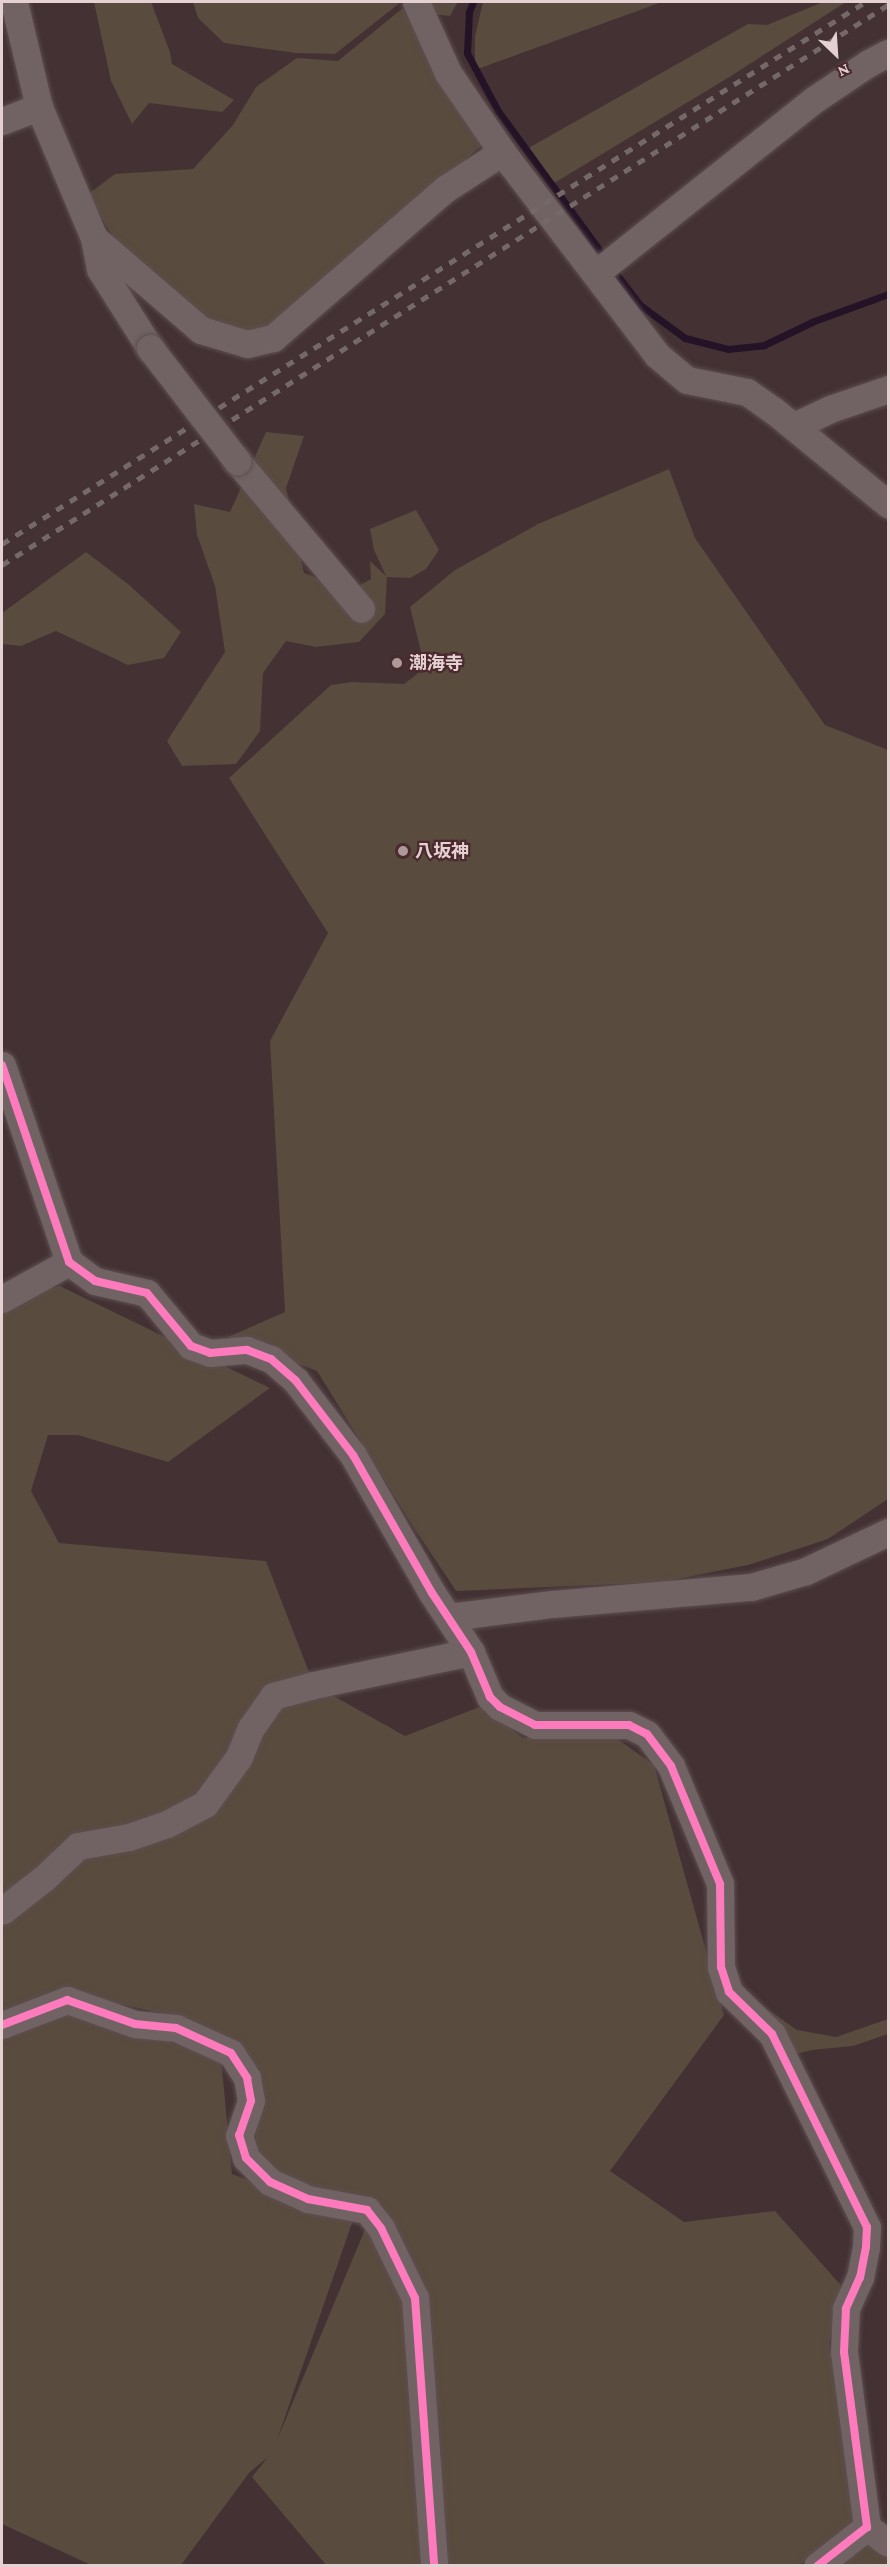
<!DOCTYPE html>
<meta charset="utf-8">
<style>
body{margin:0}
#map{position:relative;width:890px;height:2567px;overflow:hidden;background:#433133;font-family:"Crimson Pro","Noto Sans JP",serif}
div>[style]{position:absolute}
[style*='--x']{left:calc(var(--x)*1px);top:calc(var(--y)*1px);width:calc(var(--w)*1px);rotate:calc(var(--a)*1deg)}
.green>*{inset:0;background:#594b3e}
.stream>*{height:7px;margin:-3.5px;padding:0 3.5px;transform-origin:3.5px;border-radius:3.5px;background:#241326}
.roads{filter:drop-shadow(0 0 2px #5e4e4f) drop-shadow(0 0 2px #5e4e4f)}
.minor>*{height:27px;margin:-13.5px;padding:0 13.5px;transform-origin:13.5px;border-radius:13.5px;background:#716364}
.rail>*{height:4.5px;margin-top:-2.25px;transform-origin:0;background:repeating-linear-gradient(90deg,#756869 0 8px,transparent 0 16px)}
.bridges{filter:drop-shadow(0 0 2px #5e4e4f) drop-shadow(0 0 2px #5e4e4f)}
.minor-bridge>*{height:27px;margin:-13.5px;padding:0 13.5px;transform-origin:13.5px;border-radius:13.5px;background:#716364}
.cycleway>*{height:8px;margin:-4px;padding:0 4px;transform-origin:4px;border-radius:4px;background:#fd7abc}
.dots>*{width:16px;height:16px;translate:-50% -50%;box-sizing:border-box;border:3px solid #4a2a2d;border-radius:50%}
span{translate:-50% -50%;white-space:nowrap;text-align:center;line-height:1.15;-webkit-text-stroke:4.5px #4a2a2d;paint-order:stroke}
.poi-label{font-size:18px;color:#e6d1d2;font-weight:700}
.left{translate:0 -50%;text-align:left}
.frame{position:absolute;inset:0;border:3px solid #e6d1d2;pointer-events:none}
.north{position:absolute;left:806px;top:24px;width:60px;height:60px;-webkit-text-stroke:4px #4a2a2d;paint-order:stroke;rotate:155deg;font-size:16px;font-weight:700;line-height:24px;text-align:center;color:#e6d1d2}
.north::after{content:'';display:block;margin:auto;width:21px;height:27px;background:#e6d1d2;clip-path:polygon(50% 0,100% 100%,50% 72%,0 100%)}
</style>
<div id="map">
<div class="green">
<div style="clip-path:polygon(94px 2px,151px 2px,170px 52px,172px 64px,234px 100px,222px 112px,149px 103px,132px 124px,111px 81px)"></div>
<div style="clip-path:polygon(193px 2px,401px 2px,335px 54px,296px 53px,224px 43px,198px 18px)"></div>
<div style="clip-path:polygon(427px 2px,458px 2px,450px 16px,432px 14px)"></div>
<div style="clip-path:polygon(483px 2px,662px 2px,475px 70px,475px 36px)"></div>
<div style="clip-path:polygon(823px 2px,846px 2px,731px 76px,551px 185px,525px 150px,748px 24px,767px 25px)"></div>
<div style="clip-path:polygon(403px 8px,433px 66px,485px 142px,311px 301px,259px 333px,217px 328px,116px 241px,87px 195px,115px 174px,193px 169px,233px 125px,256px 87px,297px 58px,338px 61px)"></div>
<div style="clip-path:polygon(266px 432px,304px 436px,286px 488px,304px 573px,351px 590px,371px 579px,370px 561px,386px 576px,374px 550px,370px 529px,416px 510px,439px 550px,426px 569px,410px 578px,387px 577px,385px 614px,359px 642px,316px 647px,286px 641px,263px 673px,260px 731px,236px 764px,182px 766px,167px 741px,225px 652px,215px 586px,197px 535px,194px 504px,230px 512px)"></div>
<div style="clip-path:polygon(669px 469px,695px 538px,825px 725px,888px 750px,888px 1499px,828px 1539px,748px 1565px,662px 1582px,456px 1591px,414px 1528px,317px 1371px,228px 1337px,285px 1312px,270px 1041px,328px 933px,229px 778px,331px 685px,352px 682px,404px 684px,425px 668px,410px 607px,455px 570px,538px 524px)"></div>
<div style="clip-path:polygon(86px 552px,128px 584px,181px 632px,164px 658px,128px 665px,56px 631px,21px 646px,2px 644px,2px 613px)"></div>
<div style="clip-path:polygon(60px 1286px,270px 1388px,168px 1462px,78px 1435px,48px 1435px,31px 1491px,59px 1543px,266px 1561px,314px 1685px,405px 1736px,482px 1706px,523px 1738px,609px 1733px,654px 1765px,724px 2015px,610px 2171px,684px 2222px,775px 2211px,846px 2291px,829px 2343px,860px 2527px,799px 2565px,326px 2565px,252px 2477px,268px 2457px,249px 2473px,181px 2565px,91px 2565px,2px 2524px,2px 2040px,65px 2009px,221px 2058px,232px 2174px,353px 2220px,277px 2440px,376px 2203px,292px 2180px,259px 2166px,255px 2136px,259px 2069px,181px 2017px,68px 1993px,2px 2019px,2px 1298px)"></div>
<div style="clip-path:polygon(764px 2007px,797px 2030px,836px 2037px,888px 2019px,888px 2034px,853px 2046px,812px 2050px,792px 2055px)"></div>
<div style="clip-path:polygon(868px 2543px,888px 2558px,888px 2565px,832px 2566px)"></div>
</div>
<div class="stream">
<div style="--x:473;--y:2;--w:11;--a:112"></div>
<div style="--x:469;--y:12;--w:41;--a:92.8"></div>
<div style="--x:467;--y:53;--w:66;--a:61.9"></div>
<div style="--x:498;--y:111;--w:182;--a:53.9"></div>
<div style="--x:611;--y:267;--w:48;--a:52.7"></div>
<div style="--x:640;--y:305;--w:56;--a:36.3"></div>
<div style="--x:685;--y:338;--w:44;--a:14.3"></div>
<div style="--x:728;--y:349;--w:36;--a:-6"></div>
<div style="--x:764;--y:345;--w:55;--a:-25.6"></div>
<div style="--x:814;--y:321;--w:79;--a:-20"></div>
</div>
<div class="roads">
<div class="minor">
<div style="--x:14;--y:2;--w:108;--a:76.6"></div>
<div style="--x:39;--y:107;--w:142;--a:67.2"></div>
<div style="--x:94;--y:238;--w:32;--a:79"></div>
<div style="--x:100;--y:269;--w:93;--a:57.7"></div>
<div style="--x:416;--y:2;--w:78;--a:65.7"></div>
<div style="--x:448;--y:73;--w:96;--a:55.6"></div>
<div style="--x:502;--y:152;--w:255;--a:52.6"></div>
<div style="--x:657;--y:355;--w:39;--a:40"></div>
<div style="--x:687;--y:380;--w:61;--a:11.3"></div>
<div style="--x:747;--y:392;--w:32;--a:35"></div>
<div style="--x:773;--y:410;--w:149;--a:39.3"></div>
<div style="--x:2;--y:121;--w:40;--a:-21"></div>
<div style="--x:94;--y:238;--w:141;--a:40.7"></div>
<div style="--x:201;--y:330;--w:48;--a:16.9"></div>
<div style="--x:247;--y:344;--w:27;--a:-13"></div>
<div style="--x:273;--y:338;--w:228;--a:-40.9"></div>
<div style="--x:445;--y:189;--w:68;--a:-33"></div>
<div style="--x:596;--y:273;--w:280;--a:-38.5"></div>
<div style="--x:815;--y:99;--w:63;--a:-33.9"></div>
<div style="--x:867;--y:64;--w:24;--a:-28"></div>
<div style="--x:794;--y:426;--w:40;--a:-25"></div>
<div style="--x:830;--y:409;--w:61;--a:-19"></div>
<div style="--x:237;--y:461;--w:193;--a:50"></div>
<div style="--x:2;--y:1065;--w:208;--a:71.2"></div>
<div style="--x:69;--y:1262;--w:32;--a:36"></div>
<div style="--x:95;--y:1281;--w:53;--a:13"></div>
<div style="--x:147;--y:1293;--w:69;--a:50.3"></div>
<div style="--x:191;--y:1346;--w:20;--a:20"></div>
<div style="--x:210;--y:1353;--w:37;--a:-5"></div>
<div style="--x:247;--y:1350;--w:26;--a:21"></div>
<div style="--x:271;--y:1359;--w:33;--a:41"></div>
<div style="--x:296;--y:1381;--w:93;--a:52.4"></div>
<div style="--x:353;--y:1455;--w:159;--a:60.2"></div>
<div style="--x:432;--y:1593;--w:71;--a:56.5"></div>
<div style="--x:471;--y:1652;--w:49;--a:67.1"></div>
<div style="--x:490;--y:1697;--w:14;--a:45"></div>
<div style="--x:500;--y:1707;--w:39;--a:27"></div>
<div style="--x:535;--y:1725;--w:94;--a:0"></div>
<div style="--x:629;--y:1725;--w:20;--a:27"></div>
<div style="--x:647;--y:1734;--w:40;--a:53"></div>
<div style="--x:671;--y:1766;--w:128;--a:67.4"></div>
<div style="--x:720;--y:1884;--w:83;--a:89.3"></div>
<div style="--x:721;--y:1967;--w:26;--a:72"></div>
<div style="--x:729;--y:1992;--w:60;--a:44.3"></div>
<div style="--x:772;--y:2034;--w:215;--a:63.8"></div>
<div style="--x:867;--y:2227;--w:20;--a:93"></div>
<div style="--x:866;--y:2247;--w:31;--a:101"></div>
<div style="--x:860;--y:2277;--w:35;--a:114"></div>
<div style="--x:846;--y:2309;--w:43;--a:92.7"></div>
<div style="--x:844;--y:2352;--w:177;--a:82.5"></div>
<div style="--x:867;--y:2527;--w:63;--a:142"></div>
<div style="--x:2;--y:1299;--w:77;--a:-28.9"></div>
<div style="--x:449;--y:1617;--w:104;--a:-7.2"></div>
<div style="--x:552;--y:1604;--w:200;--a:-4.9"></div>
<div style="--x:751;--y:1587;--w:57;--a:-16.2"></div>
<div style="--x:806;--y:1571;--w:91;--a:-25.4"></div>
<div style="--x:2;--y:1911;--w:52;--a:-38"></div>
<div style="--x:43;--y:1879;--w:48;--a:-43.3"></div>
<div style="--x:78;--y:1846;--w:52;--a:-10"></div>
<div style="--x:129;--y:1837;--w:40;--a:-18.9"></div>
<div style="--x:167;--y:1824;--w:43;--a:-27.8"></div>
<div style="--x:205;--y:1804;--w:58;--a:-54.1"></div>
<div style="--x:239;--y:1757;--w:31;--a:-68"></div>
<div style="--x:251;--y:1728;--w:39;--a:-55"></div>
<div style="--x:273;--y:1696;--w:42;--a:-15"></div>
<div style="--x:314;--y:1685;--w:160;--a:-11.9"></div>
<div style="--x:2;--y:2025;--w:70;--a:-21"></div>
<div style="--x:67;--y:2000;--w:72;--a:19.4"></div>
<div style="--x:135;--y:2024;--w:41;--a:5.6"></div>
<div style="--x:176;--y:2028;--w:60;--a:24.4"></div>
<div style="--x:231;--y:2053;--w:30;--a:57"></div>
<div style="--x:247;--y:2078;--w:23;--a:80"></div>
<div style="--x:251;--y:2101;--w:36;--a:109"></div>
<div style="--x:239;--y:2135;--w:24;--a:73"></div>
<div style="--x:246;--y:2158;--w:34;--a:45"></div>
<div style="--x:270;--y:2182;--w:42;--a:24.1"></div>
<div style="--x:308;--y:2199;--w:60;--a:10.6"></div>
<div style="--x:367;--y:2210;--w:23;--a:52"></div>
<div style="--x:381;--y:2228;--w:78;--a:64.1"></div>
<div style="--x:415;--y:2298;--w:269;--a:85.9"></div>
<div style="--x:867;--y:2527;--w:26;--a:37"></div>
</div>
</div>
<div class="rail">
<div style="--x:2;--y:544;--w:1019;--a:-32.13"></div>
<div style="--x:2;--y:565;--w:1048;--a:-32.3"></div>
</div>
<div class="bridges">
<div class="minor-bridge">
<div style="--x:150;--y:348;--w:143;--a:52.4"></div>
</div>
</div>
<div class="cycleway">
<div style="--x:2;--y:1065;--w:208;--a:71.2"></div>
<div style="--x:69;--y:1262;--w:32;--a:36"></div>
<div style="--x:95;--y:1281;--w:53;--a:13"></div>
<div style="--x:147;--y:1293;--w:69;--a:50.3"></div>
<div style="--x:191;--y:1346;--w:20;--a:20"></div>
<div style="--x:210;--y:1353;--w:37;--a:-5"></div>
<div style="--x:247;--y:1350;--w:26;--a:21"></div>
<div style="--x:271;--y:1359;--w:33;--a:41"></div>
<div style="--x:296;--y:1381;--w:93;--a:52.4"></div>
<div style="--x:353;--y:1455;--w:159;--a:60.2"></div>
<div style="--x:432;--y:1593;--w:71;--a:56.5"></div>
<div style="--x:471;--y:1652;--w:49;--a:67.1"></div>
<div style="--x:490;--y:1697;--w:14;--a:45"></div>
<div style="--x:500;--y:1707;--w:39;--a:27"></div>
<div style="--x:535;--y:1725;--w:94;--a:0"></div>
<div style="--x:629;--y:1725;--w:20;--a:27"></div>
<div style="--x:647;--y:1734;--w:40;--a:53"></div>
<div style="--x:671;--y:1766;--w:128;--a:67.4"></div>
<div style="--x:720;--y:1884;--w:83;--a:89.3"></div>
<div style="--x:721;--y:1967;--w:26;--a:72"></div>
<div style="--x:729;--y:1992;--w:60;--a:44.3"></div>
<div style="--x:772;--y:2034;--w:215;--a:63.8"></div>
<div style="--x:867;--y:2227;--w:20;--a:93"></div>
<div style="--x:866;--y:2247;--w:31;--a:101"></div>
<div style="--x:860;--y:2277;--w:35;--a:114"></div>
<div style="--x:846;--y:2309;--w:43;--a:92.7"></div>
<div style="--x:844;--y:2352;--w:177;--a:82.5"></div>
<div style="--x:867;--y:2527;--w:63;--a:142"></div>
<div style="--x:2;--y:2025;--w:70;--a:-21"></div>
<div style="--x:67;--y:2000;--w:72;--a:19.4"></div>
<div style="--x:135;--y:2024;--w:41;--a:5.6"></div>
<div style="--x:176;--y:2028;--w:60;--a:24.4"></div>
<div style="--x:231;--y:2053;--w:30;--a:57"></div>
<div style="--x:247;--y:2078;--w:23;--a:80"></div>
<div style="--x:251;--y:2101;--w:36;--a:109"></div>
<div style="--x:239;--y:2135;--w:24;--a:73"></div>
<div style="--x:246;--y:2158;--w:34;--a:45"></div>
<div style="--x:270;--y:2182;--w:42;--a:24.1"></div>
<div style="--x:308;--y:2199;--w:60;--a:10.6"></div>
<div style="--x:367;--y:2210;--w:23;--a:52"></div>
<div style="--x:381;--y:2228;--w:78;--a:64.1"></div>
<div style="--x:415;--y:2298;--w:269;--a:85.9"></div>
</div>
<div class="dots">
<div style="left:397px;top:663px;background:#ad999a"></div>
<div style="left:403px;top:851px;background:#ad999a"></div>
</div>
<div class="poi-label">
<span class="left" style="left:409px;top:663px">潮海寺</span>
<span class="left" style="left:415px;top:851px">八坂神</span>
</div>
<div class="frame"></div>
<div class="north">N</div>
</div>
